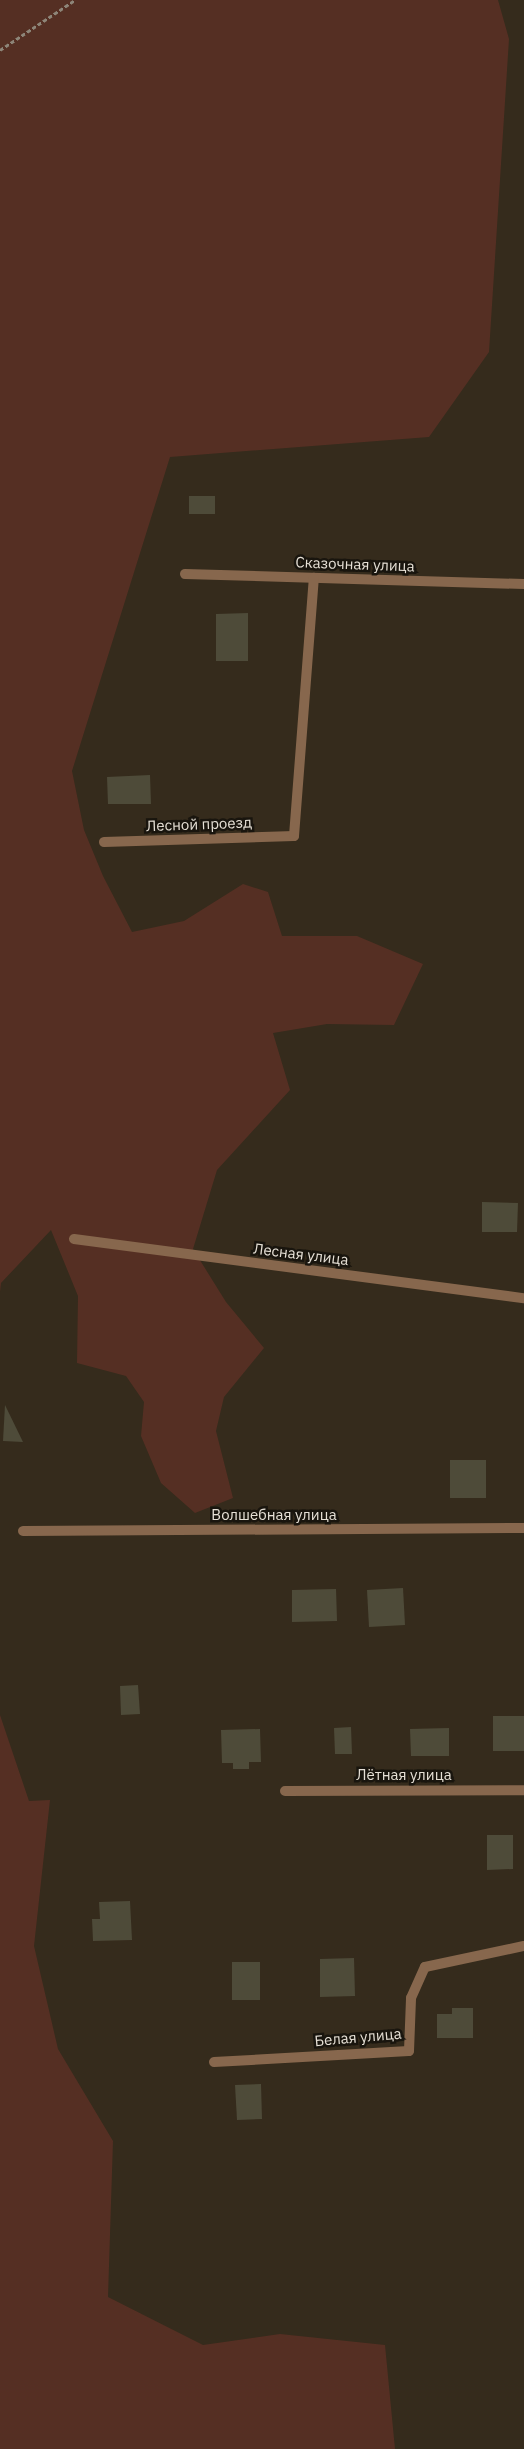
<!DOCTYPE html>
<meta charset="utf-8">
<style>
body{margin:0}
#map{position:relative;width:524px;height:2449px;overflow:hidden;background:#352b1c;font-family:"IBM Plex Sans",sans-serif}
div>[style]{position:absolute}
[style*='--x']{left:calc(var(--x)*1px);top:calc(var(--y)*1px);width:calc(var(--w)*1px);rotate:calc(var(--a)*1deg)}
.green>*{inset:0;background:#552f23}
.building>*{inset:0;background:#4e4b39}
.path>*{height:3px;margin-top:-1.5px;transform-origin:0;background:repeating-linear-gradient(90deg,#8d8578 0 4px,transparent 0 6.5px)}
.street>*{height:10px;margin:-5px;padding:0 5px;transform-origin:5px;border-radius:5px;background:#87674d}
span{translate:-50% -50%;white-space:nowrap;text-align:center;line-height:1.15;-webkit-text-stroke:5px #19150e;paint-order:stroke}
.street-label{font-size:15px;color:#e6e0d6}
</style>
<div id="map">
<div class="green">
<div style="clip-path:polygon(0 0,498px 0,509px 39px,489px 352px,429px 437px,170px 457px,72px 771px,84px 830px,103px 876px,132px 932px,184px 921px,243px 884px,268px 892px,282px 936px,357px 936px,423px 964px,394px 1025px,327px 1024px,273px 1033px,290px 1090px,217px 1170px,193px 1249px,226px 1302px,264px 1348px,224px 1397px,216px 1431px,233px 1498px,195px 1513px,161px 1483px,141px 1436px,144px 1402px,126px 1376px,77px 1363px,78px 1296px,51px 1230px,1px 1283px,0 1292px)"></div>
<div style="clip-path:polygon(0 1715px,29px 1801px,50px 1800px,34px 1946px,58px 2049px,113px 2141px,108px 2297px,203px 2345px,280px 2334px,385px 2345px,395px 2449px,0 2449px)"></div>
</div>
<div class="building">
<div style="clip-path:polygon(189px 496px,215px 496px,215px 514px,189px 514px)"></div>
<div style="clip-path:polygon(248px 613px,248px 661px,216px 661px,216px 614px)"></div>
<div style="clip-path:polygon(150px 775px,151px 804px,108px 804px,107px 777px)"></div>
<div style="clip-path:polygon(482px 1202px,518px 1203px,517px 1232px,482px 1232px)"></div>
<div style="clip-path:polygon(5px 1405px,23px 1442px,3px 1441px)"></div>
<div style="clip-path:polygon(450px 1460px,486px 1460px,486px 1498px,450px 1498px)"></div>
<div style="clip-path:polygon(403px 1588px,405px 1625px,369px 1627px,367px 1590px)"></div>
<div style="clip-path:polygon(336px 1589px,337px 1621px,292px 1622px,292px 1590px)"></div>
<div style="clip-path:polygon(138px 1685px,140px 1714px,121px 1715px,120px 1686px)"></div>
<div style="clip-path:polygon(493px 1716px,524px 1716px,524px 1751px,493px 1751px)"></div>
<div style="clip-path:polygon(351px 1727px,352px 1754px,335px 1754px,334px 1728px)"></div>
<div style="clip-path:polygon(449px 1728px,449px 1756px,411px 1756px,410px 1729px)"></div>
<div style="clip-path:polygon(260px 1729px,261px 1762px,249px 1762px,249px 1769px,233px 1769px,233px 1763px,222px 1763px,221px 1730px)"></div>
<div style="clip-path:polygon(487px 1835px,513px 1835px,513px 1869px,487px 1870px)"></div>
<div style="clip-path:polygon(130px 1901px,132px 1940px,93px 1941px,92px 1919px,100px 1919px,99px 1902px)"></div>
<div style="clip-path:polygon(354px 1958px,355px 1996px,320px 1997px,320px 1959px)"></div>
<div style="clip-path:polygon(232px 1962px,260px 1962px,260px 2000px,232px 2000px)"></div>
<div style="clip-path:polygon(452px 2008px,473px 2008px,473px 2038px,437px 2038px,437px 2014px,452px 2014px)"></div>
<div style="clip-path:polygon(261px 2084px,262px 2119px,237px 2120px,235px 2085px)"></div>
</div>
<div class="path">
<div style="--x:0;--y:50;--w:90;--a:-33.7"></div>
</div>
<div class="street">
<div style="--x:185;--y:574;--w:339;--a:1.7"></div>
<div style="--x:104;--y:842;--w:190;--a:-1.8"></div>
<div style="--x:294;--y:836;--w:259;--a:-85.6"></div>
<div style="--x:74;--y:1239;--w:454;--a:7.5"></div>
<div style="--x:23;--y:1531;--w:501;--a:-0.34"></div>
<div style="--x:285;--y:1791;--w:239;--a:-0.2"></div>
<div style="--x:214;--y:2062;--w:195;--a:-3.2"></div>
<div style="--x:409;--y:2051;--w:53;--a:-87.8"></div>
<div style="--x:411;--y:1998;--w:34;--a:-66"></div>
<div style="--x:425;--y:1967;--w:101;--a:-12"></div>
</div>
<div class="street-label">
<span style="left:355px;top:564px;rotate:2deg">Сказочная улица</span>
<span style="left:199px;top:824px;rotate:-2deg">Лесной проезд</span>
<span style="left:301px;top:1254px;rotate:7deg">Лесная улица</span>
<span style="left:274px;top:1515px">Волшебная улица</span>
<span style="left:404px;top:1775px">Лётная улица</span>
<span style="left:358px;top:2037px;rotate:-5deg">Белая улица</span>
</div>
</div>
